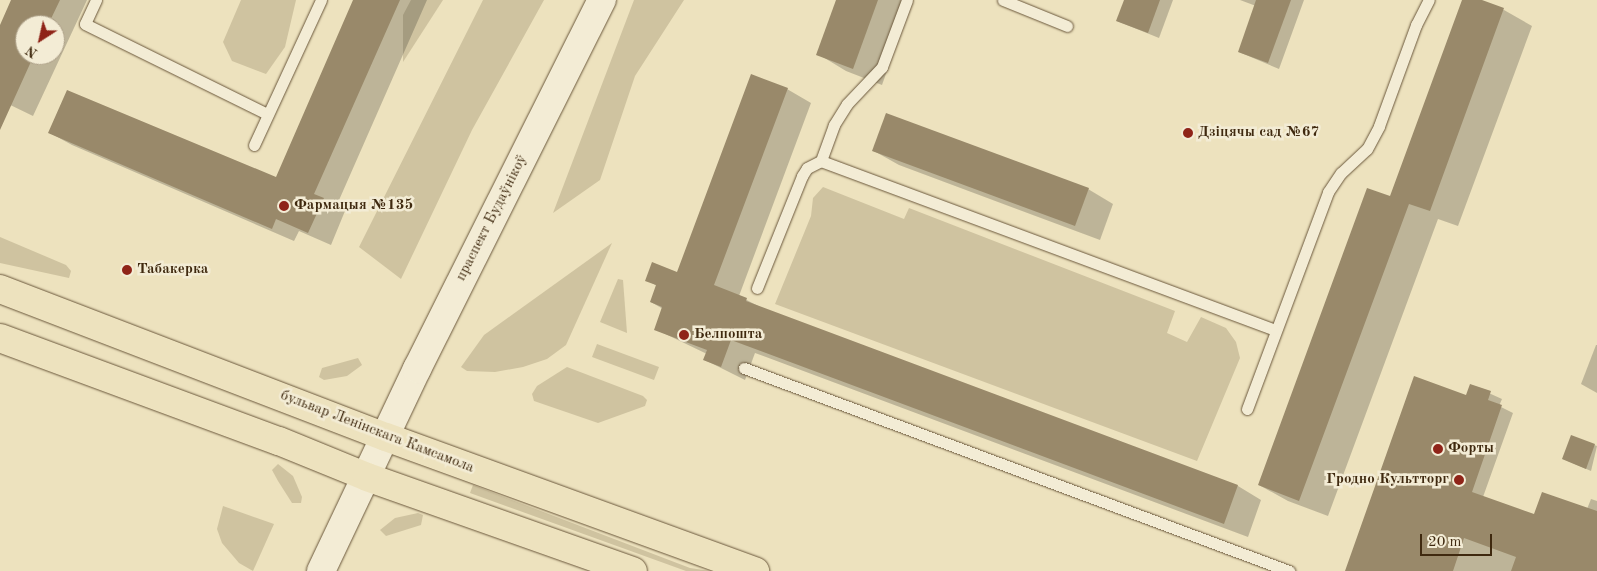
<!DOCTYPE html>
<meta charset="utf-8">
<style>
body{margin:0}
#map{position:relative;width:1597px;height:571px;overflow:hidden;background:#ede2be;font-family:"Old Standard TT",serif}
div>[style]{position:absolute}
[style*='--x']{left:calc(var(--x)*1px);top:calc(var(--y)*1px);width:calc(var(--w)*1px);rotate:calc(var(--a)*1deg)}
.green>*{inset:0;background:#cfc3a0}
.shadow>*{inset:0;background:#0003}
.building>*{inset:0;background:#99896a}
.roads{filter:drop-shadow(0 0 1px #6a573b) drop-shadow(0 0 1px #6a573b)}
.lane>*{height:11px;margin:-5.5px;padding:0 5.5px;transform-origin:5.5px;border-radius:5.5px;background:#f3ecd5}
.secondary>*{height:28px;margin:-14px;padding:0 14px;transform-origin:14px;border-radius:14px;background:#f3ecd5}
.primary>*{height:28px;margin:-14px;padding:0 14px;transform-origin:14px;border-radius:14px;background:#ede2be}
.dots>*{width:14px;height:14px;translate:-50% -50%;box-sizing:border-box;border:2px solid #f3ecd5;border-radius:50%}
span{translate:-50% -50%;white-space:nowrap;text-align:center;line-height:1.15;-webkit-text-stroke:5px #f3ecd5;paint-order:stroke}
.poi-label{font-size:15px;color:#3f290f;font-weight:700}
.left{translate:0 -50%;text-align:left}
.right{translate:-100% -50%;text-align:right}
.street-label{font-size:15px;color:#3f290f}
.north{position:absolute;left:15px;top:15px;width:50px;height:50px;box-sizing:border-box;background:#f3ecd5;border:1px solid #ab9e86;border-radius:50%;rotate:215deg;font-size:14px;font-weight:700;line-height:20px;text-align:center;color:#3f290f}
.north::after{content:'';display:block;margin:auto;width:18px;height:22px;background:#8f2418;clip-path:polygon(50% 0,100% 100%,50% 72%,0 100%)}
.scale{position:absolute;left:1420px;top:534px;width:72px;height:22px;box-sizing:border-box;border:2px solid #3f290f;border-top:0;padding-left:6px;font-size:15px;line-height:18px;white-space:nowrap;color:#3f290f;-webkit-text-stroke:4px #f3ecd5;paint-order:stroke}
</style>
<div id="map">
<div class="green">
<div style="clip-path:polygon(241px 0,296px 0,285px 47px,266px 74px,232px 61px,223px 42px)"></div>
<div style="clip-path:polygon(411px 0,443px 0,403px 62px,403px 15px)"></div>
<div style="clip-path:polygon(483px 0,544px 0,472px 130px,401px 279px,359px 247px)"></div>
<div style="clip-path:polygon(634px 0,684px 0,635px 76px,600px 180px,553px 213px)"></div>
<div style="clip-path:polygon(823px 187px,904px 219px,909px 208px,1175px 311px,1167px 333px,1187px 342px,1201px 317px,1226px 328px,1236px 342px,1240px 358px,1197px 461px,775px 304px,811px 216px,813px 198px)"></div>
<div style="clip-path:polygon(0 237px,66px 265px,71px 271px,69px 278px,0 263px)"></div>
<div style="clip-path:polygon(612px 243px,566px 345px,547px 359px,523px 367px,495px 372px,467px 371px,461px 367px,484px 335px)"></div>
<div style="clip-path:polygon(618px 279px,623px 280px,627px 333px,600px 322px)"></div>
<div style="clip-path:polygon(597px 344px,659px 367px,654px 380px,592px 357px)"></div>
<div style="clip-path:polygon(358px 358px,362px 365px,347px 376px,324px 380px,319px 377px,322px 368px)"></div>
<div style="clip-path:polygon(567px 367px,643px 396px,647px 400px,645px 406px,598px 423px,534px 401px,532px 394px,537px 386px)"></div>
<div style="clip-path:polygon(278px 464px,293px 476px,302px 497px,301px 503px,292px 503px,278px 481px,272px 470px)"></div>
<div style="clip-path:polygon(473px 485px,690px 568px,710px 571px,686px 571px,470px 493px)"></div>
<div style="clip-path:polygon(223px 506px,274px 524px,253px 571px,239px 563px,222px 543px,217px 529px)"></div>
<div style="clip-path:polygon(418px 513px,423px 515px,421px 525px,386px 536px,380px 530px,395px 518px)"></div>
</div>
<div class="shadow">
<div style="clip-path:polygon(evenodd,13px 0,87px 0,33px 116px,0 100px,0 28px,13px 0,25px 25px,55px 25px,55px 55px,25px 55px,25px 25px)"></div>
<div style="clip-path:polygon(354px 0,427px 0,336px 207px,345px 211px,331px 245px,299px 231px,294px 241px,72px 145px,50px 133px,276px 179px)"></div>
<div style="clip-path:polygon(838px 0,912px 0,882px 85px,846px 71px,818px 54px)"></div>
<div style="clip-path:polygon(1125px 0,1173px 0,1159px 38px,1117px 21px)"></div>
<div style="clip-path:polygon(1240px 0,1304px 0,1279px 69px,1239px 52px,1256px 6px)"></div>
<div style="clip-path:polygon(1464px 0,1479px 0,1504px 10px,1532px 26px,1458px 226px,1438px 219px,1328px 516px,1288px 501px,1259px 485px,1390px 198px)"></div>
<div style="clip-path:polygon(787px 89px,811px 103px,739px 296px,762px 308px,1238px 486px,1261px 500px,1248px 537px,755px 353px,745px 380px,705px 360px,707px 354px,655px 329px,663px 309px,651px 302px,657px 286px,647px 280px,678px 273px)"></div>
<div style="clip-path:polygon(874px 151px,1088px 189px,1113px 204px,1100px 240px,899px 165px)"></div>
<div style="clip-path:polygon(1596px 345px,1597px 345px,1597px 393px,1581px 384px)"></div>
<div style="clip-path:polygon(1471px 385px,1502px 399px,1499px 406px,1513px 413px,1483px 497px,1535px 516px,1587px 509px,1591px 499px,1597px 501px,1597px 571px,1346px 571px,1467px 396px)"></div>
<div style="clip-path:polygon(1571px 437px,1597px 446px,1591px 471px,1563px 459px)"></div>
</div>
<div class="building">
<div style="clip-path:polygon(11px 0,60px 0,48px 25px,25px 25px,25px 55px,34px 55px,0 130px,0 25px)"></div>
<div style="clip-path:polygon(353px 0,400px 0,314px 194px,324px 198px,308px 233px,276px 219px,272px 229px,48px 133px,67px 90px,276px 177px)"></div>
<div style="clip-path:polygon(836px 0,878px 0,853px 69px,816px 55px)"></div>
<div style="clip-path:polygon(1124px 0,1160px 0,1148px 33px,1116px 21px)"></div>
<div style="clip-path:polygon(1256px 0,1291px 0,1268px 63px,1238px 52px)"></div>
<div style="clip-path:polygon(1462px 0,1482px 0,1504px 8px,1430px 211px,1409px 204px,1299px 501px,1258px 485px,1367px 188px,1390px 196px)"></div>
<div style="clip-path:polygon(751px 74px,788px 88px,714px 285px,747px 298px,746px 301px,1238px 485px,1224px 524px,731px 340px,721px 367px,703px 360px,707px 350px,654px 330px,662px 307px,650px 302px,656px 285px,645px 281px,652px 262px,677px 272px)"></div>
<div style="clip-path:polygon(886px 113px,1089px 188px,1075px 226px,872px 151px)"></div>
<div style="clip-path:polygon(1414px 376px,1466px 395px,1470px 384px,1491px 391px,1488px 400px,1502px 405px,1472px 492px,1534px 514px,1542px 492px,1597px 511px,1597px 571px,1511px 571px,1516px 557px,1464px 538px,1453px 571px,1345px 571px)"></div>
<div style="clip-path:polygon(1571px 435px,1595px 444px,1586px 469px,1562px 459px)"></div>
</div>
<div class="roads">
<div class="lane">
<div style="--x:96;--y:0;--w:26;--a:115"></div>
<div style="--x:85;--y:24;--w:203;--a:26.3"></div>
<div style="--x:907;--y:0;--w:72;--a:110.5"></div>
<div style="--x:882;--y:67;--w:51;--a:133.4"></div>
<div style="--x:847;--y:104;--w:25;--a:122"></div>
<div style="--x:834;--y:125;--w:38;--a:110"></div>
<div style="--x:821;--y:161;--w:485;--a:20.4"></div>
<div style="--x:1003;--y:0;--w:69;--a:22.1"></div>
<div style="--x:254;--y:145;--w:160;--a:-65.2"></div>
<div style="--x:757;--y:288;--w:121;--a:-68.1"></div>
<div style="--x:802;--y:176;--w:9;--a:-58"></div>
<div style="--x:807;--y:168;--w:16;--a:-27"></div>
<div style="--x:744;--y:368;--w:582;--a:20.43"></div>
<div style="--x:1247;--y:409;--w:232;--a:-69.5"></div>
<div style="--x:1328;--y:192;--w:23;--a:-56"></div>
<div style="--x:1341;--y:173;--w:35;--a:-43"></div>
<div style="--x:1367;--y:149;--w:26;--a:-62"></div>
<div style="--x:1379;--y:126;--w:108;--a:-69.9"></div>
<div style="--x:1416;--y:25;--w:28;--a:-63"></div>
</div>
<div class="secondary">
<div style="--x:321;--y:571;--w:224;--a:-64.6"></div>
<div style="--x:417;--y:369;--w:413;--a:-63.4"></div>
</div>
<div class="primary">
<div style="--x:0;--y:289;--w:413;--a:21"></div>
<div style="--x:386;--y:437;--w:393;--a:20"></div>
<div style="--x:0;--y:338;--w:297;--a:20.3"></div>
<div style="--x:279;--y:441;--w:95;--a:22.2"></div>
<div style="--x:367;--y:477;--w:282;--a:19.5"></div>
</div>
</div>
<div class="dots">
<div style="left:1188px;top:133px;background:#8f2418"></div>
<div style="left:284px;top:206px;background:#8f2418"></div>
<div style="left:127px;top:270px;background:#8f2418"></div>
<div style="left:684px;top:335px;background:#8f2418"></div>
<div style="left:1438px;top:449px;background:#8f2418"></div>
<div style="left:1459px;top:480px;background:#8f2418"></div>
</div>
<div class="poi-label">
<span class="left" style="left:1198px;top:133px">Дзіцячы сад №67</span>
<span class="left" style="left:294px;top:206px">Фармацыя №135</span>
<span class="left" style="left:137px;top:270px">Табакерка</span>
<span class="left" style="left:694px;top:335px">Белпошта</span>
<span class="left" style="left:1448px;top:449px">Форты</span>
<span class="right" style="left:1449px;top:480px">Гродно Культторг</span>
</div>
<div class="street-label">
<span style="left:492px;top:218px;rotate:-63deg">праспект Будаўнікоў</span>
<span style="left:377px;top:432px;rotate:21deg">бульвар Ленінскага Камсамола</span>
</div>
<div class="north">N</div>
<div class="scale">20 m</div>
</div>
